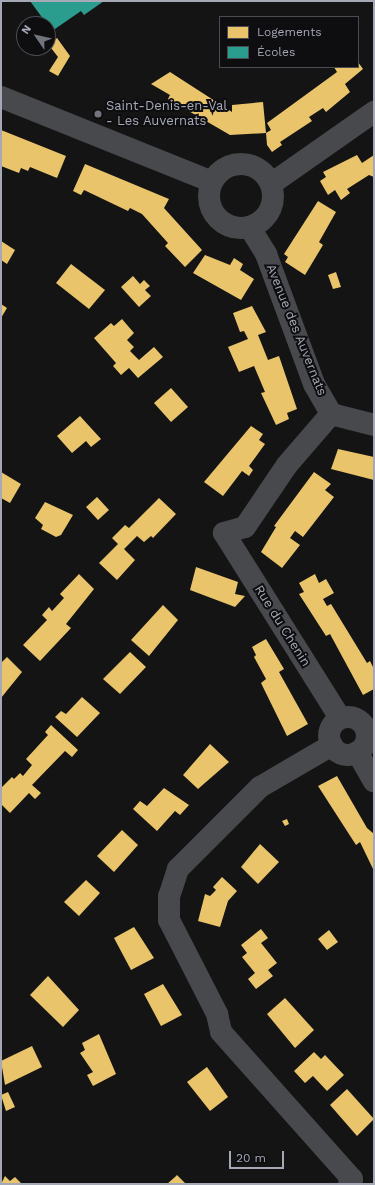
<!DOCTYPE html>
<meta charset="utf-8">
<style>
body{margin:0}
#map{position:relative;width:375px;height:1185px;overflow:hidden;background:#141414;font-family:"Work Sans",sans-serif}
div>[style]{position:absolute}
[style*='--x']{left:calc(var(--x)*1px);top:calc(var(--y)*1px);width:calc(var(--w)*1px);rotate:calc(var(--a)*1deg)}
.homes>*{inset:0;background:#e9c46a}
.schools>*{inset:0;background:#2a9d8f}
.minor>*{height:22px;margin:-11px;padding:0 11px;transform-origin:11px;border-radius:11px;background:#48494d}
.minor>.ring{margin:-11px;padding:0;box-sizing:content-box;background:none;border:22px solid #48494d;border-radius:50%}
.dots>*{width:11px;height:11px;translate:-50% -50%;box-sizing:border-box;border:2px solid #0e0e10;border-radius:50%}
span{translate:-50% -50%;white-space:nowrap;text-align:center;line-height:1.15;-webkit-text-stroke:4px #0e0e10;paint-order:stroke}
.poi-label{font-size:13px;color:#a5a9b6}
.left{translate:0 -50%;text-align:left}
.street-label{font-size:13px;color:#a5a9b6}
.frame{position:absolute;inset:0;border:2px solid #a5a9b6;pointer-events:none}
.legend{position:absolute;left:219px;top:16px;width:140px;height:52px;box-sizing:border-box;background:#0e0e10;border:1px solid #4a4c52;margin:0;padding:5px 7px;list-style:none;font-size:12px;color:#a5a9b6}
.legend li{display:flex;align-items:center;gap:8px;height:20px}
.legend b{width:20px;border:1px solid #4a4c52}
.north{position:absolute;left:16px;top:16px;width:40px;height:40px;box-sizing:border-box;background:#0e0e10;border:1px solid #4a4c52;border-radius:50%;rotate:304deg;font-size:11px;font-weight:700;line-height:16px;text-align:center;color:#a5a9b6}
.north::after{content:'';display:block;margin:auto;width:14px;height:18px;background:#72757d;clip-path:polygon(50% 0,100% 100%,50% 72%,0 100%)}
.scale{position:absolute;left:229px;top:1151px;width:55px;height:18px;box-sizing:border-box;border:2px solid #a5a9b6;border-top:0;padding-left:5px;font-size:12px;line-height:14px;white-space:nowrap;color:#a5a9b6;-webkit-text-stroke:3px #0e0e10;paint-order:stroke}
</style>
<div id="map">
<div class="homes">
<div style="clip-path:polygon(57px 38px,70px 56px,58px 76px,49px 71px,58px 57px,48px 44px)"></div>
<div style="clip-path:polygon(358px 62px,363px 69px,345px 84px,350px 92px,326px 112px,323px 108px,309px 117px,312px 121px,280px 142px,282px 145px,272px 152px,267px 145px,266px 133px,271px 130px,267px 123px,337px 72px,334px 67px,358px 67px)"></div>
<div style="clip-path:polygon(170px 72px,232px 112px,232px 105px,263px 102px,266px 133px,230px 135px,168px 99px,170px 95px,151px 84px)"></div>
<div style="clip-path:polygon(1px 130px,66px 156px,57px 178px,30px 167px,28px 171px,21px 168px,19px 173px,1px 166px)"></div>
<div style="clip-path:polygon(357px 155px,362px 163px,374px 155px,374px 177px,369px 175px,347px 189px,350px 193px,341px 200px,335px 190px,328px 195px,320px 181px,326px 177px,323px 172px)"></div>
<div style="clip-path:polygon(85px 164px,169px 199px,164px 208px,202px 250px,185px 267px,165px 246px,168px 243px,142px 214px,130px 208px,128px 211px,84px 190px,81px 195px,73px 191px)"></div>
<div style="clip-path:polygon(318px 201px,336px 212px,319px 242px,323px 245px,305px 275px,285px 262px,288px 257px,284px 254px)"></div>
<div style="clip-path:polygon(1px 241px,15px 250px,7px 264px,1px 260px)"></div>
<div style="clip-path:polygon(205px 255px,230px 265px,234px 258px,243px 264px,240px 270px,254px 279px,241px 300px,193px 273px)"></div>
<div style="clip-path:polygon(71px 264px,105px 290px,89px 309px,56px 283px)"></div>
<div style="clip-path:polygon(336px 272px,341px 287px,333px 289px,328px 275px)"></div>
<div style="clip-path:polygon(133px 276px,140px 284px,144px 280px,150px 286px,145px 290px,151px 296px,139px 307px,121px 287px)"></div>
<div style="clip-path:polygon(1px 304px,7px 308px,1px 318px)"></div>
<div style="clip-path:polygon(252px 306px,266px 332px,258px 335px,268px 360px,279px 356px,297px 409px,287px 413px,289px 419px,276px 425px,261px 393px,265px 392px,254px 366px,239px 372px,228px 347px,248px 339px,244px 331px,240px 332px,233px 313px)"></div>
<div style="clip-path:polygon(122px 319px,134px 333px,127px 340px,134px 347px,130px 351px,139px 360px,154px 347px,163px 357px,138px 378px,129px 368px,121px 375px,113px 366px,116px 363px,94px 338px,111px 323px,114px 326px)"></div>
<div style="clip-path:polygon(171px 388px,188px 407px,171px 422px,154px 403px)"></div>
<div style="clip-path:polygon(80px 416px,101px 439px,91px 447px,86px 441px,72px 453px,57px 436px)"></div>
<div style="clip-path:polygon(251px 426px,263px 434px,259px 440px,265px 444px,249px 466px,253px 470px,249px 476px,242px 471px,223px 496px,204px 482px)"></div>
<div style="clip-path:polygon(338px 449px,374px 457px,374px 480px,331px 469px)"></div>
<div style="clip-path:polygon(1px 472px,21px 484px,10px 503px,1px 498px)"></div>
<div style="clip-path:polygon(314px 472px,331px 484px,325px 490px,334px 497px,303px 537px,295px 531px,290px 538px,300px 545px,282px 568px,261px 552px,276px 527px,274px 526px)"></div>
<div style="clip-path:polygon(97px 497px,109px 510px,98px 520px,86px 507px)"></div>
<div style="clip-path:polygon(159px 498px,176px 514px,153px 538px,151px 536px,144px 542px,137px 536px,124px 549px,135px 560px,117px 580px,99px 563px,118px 544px,112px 538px,125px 525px,129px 528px)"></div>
<div style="clip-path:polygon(45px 502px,73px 515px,61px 535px,56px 537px,41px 529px,43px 525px,35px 518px)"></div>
<div style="clip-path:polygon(196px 567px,238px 582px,235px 594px,245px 596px,235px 607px,190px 590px)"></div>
<div style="clip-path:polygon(79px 574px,94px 589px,66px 624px,71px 628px,40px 661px,23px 645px,47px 620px,42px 615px,49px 607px,52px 611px,64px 598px,60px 594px)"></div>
<div style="clip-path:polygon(315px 574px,319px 583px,326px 579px,334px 593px,323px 599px,327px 606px,331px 604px,367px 663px,370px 661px,374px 669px,374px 689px,363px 695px,330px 634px,326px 636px,299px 594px,304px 592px,299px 583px)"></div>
<div style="clip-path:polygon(163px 605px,178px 620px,149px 656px,131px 640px)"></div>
<div style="clip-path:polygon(266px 639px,284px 669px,279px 672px,308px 724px,287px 736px,261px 683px,266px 679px,254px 657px,256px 655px,252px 647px)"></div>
<div style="clip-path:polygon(130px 652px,146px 667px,120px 694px,103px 679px)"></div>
<div style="clip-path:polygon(7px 657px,22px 672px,1px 698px,1px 663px)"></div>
<div style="clip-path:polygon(82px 697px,100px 713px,77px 737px,55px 717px,61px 711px,66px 714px)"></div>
<div style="clip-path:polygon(51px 725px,78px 750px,72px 757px,65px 751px,32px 785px,41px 793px,35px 799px,29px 793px,10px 813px,1px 804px,1px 788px,12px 777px,14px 779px,20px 773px,23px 776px,32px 765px,26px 759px,48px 735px,45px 732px)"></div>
<div style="clip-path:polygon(210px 744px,229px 762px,198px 789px,183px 775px)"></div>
<div style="clip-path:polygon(337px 776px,367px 828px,374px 834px,374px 871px,360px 842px,356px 845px,318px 786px)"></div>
<div style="clip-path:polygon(164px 788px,189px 805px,180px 815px,175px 811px,157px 831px,133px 809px,140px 801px,147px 806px)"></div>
<div style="clip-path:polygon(287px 819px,289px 824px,285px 826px,282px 821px)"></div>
<div style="clip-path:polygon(122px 830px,138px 845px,114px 872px,97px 856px)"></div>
<div style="clip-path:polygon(260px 844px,279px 862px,258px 884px,241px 867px)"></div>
<div style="clip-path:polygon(222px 877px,237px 891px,228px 901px,220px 927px,198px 921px,205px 894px,210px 896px,216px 890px,213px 887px)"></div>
<div style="clip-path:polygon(86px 880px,100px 893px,79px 916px,64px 902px)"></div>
<div style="clip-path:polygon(134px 927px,154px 958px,131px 970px,114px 938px)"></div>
<div style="clip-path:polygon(261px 929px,268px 938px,261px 943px,277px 963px,268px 970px,273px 976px,256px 989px,248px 979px,255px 973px,242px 957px,247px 953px,241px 945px)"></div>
<div style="clip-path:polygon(329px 930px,338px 942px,327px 950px,318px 939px)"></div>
<div style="clip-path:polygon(48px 976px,79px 1010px,63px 1027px,30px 995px)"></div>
<div style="clip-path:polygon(163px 984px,182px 1015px,161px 1026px,144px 994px)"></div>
<div style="clip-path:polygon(285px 998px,314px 1030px,295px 1048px,267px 1014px)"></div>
<div style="clip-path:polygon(99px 1034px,116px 1074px,93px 1086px,87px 1075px,93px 1072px,80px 1053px,85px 1050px,82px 1043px)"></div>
<div style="clip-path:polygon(32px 1046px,42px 1067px,5px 1085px,1px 1061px)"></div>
<div style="clip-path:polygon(314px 1052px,321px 1059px,325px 1055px,344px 1075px,327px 1091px,313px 1076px,305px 1083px,294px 1071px)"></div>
<div style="clip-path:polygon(207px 1067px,228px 1097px,210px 1111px,187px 1082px)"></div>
<div style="clip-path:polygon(347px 1089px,374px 1119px,357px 1136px,330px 1105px)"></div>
<div style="clip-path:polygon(8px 1092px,15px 1107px,6px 1111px,1px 1095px)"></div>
<div style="clip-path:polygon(177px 1175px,186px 1184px,167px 1184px,175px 1177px)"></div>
<div style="clip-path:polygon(5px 1176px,10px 1181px,15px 1177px,22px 1184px,1px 1184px)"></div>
</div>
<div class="schools">
<div style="clip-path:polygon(30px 1px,104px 1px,84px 15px,81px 11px,52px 31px)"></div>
</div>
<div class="minor">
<div style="--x:1;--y:97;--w:227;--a:21.9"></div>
<div class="ring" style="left:209px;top:164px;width:42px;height:42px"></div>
<div style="--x:271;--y:184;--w:126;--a:-35"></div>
<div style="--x:250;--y:228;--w:31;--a:58"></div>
<div style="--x:266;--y:254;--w:139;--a:69.7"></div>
<div style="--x:314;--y:384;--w:34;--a:60"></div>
<div style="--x:331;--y:414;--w:44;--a:14.3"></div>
<div style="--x:331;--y:414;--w:67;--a:130.8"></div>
<div style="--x:287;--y:465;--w:75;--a:124.1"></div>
<div style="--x:245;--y:527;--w:22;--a:164"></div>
<div style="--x:224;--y:533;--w:218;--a:57.9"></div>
<div class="ring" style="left:329px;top:717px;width:16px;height:16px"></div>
<div style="--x:332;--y:745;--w:83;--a:149.7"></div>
<div style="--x:260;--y:787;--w:116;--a:135"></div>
<div style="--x:178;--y:869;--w:28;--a:108"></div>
<div style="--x:169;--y:896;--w:24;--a:90"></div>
<div style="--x:169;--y:920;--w:106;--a:62.9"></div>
<div style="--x:217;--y:1014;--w:18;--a:77"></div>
<div style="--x:221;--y:1032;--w:197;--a:48.3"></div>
<div style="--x:352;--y:1179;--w:6;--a:121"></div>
<div style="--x:357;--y:752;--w:34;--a:60"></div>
</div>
<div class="dots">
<div style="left:98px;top:114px;background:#72757d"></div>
</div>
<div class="poi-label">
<span class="left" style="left:106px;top:114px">Saint-Denis-en-Val<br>- Les Auvernats</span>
</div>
<div class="street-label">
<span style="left:296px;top:330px;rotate:68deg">Avenue des Auvernats</span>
<span style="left:282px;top:626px;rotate:58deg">Rue du Chenin</span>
</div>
<div class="frame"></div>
<ul class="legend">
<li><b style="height:11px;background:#e9c46a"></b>Logements</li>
<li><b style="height:11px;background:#2a9d8f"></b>Écoles</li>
</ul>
<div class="north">N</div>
<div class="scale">20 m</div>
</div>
